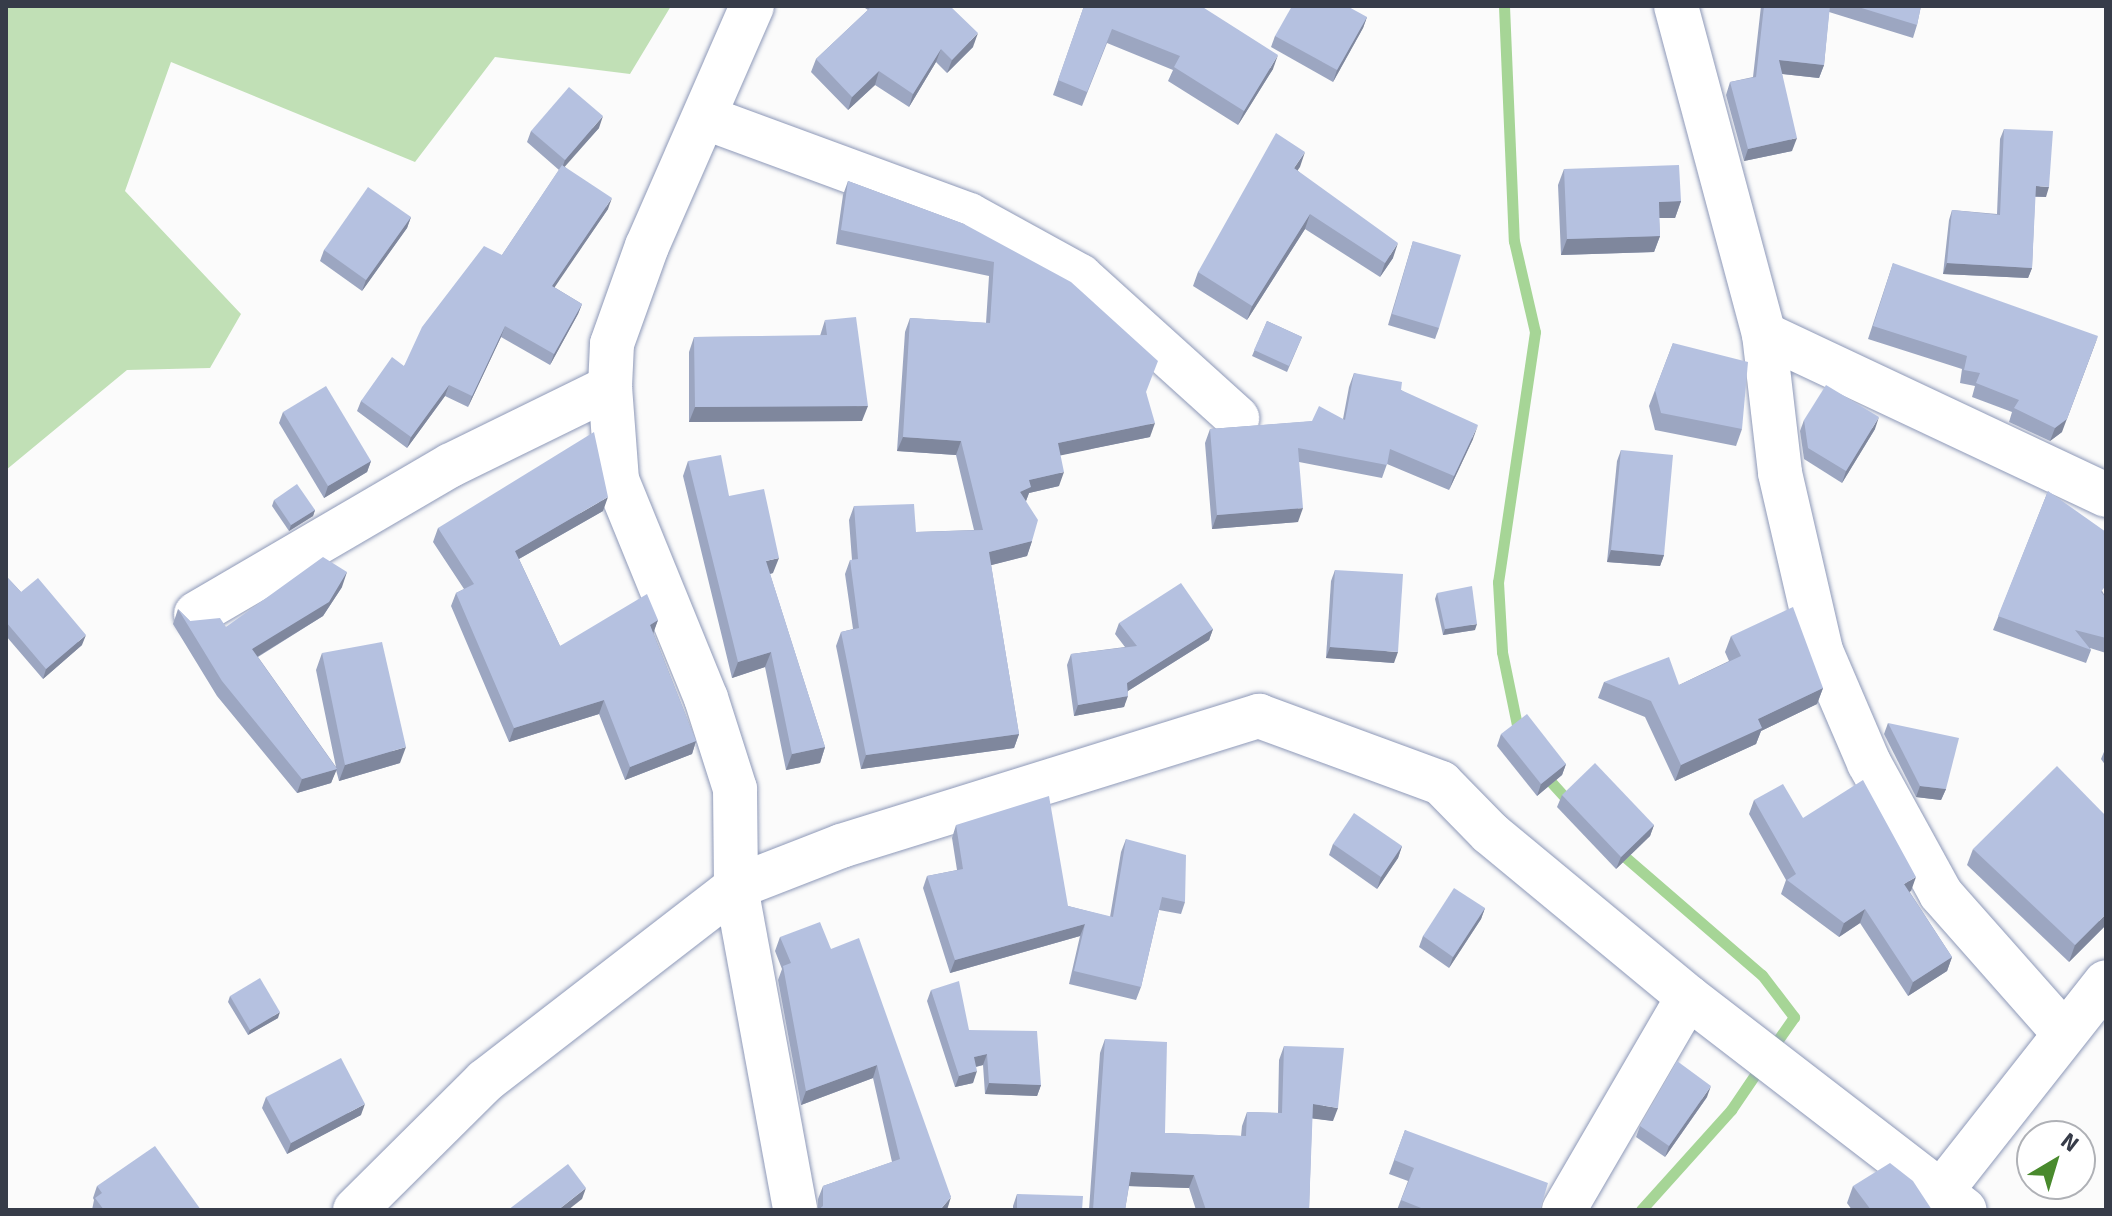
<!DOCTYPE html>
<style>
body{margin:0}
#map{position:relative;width:2112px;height:1216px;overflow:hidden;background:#fbfbfb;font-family:Signika,sans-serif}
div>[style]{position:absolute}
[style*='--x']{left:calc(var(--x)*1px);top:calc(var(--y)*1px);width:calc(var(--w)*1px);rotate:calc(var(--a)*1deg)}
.green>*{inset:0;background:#c1e0b6}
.stream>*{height:11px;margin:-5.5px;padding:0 5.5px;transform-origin:5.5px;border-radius:5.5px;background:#a6d596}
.roads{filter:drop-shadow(0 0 2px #8e99b8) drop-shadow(0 0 2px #8e99b8)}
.street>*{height:44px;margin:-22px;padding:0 22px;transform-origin:22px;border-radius:22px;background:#fff}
.wall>*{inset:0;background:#9ca6c1}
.shaded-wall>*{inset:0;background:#7f879d}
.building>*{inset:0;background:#b5c1e0}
span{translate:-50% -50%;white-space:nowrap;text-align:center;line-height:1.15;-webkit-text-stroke:6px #fff;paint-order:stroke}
.frame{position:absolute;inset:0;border:8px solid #373c49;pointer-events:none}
.north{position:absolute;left:2016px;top:1120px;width:80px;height:80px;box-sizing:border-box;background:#fff;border:2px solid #afb1b6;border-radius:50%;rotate:38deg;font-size:22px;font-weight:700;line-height:32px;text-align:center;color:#373c49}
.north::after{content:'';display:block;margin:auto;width:28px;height:36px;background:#498a2d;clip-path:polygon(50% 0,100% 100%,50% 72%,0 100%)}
</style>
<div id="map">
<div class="green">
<div style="clip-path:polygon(6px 6px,671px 6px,630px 74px,495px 57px,415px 162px,171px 62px,125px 191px,241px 314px,210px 368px,127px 370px,6px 470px)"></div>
</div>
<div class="stream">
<div style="--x:1504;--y:6;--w:235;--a:87.6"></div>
<div style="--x:1514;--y:241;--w:93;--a:77"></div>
<div style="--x:1535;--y:332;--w:253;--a:98.4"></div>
<div style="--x:1498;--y:582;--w:70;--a:86.7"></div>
<div style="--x:1502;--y:652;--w:85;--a:78.4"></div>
<div style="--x:1542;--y:772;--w:43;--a:47.8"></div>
<div style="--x:1617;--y:850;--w:191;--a:40.8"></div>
<div style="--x:1762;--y:975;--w:53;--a:52.7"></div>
<div style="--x:1794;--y:1017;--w:39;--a:125"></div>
<div style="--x:1641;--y:1210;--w:135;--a:-48"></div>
<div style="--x:1731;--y:1110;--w:57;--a:-55.8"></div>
</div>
<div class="roads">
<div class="street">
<div style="--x:752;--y:6;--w:262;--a:113.6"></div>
<div style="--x:647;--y:246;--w:104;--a:109.7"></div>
<div style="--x:612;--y:344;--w:43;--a:92.7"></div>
<div style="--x:610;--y:387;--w:93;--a:85.7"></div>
<div style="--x:617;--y:480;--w:235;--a:67.8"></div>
<div style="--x:706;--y:698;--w:96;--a:72.3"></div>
<div style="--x:735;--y:789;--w:98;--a:89.4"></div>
<div style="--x:736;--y:887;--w:328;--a:79.6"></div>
<div style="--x:1676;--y:6;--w:340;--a:75"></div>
<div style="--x:1764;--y:334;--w:140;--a:83.4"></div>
<div style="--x:1780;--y:473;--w:183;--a:77"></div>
<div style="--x:1821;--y:651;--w:122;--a:66.8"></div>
<div style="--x:1869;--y:763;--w:149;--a:61.2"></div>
<div style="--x:1941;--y:894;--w:184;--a:48.5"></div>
<div style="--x:706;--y:118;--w:280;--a:20.2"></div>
<div style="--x:969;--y:215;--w:127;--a:28.8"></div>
<div style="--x:1080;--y:276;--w:212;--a:42.1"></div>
<div style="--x:1764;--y:334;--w:378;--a:25.2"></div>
<div style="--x:196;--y:614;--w:295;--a:-30.3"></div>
<div style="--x:451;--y:465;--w:177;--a:-26.1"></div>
<div style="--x:1943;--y:1189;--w:263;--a:-51.8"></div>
<div style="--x:355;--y:1210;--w:183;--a:-44.8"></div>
<div style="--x:485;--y:1081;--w:317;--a:-37.7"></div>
<div style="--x:736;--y:887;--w:113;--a:-21.3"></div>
<div style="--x:841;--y:846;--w:438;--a:-17.3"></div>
<div style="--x:1259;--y:716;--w:194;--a:20.2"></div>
<div style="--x:1441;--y:783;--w:70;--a:45.6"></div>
<div style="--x:1490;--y:833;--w:257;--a:39.6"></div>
<div style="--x:1688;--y:997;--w:349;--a:37.6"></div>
<div style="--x:1564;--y:1210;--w:246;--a:-59.8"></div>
</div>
</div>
<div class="wall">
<div style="clip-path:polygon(862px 6px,950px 6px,973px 47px,947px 73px,936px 62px,909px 107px,875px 85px,848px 110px,811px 72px,816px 59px,868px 10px)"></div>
<div style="clip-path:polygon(1084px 6px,1273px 69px,1238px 125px,1168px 81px,1173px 70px,1107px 43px,1082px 106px,1053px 95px)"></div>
<div style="clip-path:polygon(1761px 6px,1921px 6px,1917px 25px,1913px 38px,1829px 12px,1824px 65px,1819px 78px,1782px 74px,1792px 151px,1744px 161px,1726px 95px,1730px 82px,1753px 77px)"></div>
<div style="clip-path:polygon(1367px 17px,1363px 28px,1333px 82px,1271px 47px,1275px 36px)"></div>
<div style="clip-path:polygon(599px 128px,564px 166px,608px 209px,554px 287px,582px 304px,578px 314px,550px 365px,501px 337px,468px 407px,445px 396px,407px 448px,357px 411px,361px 401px,404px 366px,502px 255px,559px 170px,527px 142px,531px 131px)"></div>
<div style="clip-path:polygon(2004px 129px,2046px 197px,2035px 197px,2032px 268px,2028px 278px,1943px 274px,1949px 220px,1952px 210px,1997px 214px,2000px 139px)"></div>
<div style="clip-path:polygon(1300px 167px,1297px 170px,1393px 258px,1380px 277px,1305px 229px,1247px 320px,1193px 286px,1198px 272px)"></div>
<div style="clip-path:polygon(1564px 169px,1681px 201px,1675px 218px,1659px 218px,1660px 236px,1654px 252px,1561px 255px,1558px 185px)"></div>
<div style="clip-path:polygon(848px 181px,964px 224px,1146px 392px,1150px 437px,1060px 455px,1059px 486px,1029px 493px,1026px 501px,1032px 541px,1027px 556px,991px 565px,1019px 734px,1014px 748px,861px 769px,836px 646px,841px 632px,853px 629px,845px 574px,850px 560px,852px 560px,849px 520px,854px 506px,916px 532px,974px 530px,956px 455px,897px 451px,905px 332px,910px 318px,986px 323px,989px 276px,836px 244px,843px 195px)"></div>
<div style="clip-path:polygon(411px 217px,407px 228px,362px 291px,320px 261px,324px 250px)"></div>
<div style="clip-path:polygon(1413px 241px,1439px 328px,1435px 339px,1388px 325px)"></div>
<div style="clip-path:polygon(1893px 263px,2062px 432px,2050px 441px,2009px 422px,2012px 412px,1972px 397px,1975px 386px,1960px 383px,1962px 369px,1868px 339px)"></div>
<div style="clip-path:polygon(825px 320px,862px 421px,689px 422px,689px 352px,694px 337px,820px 336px)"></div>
<div style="clip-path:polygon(1267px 321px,1302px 337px,1287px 372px,1252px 356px)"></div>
<div style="clip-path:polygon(1673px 343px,1742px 429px,1736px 446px,1655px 430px,1649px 406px)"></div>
<div style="clip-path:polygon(1354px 373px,1401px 390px,1473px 439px,1449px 490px,1387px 464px,1382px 478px,1299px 462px,1298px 522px,1212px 529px,1205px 443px,1210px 429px,1343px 419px,1349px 387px)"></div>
<div style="clip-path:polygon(283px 412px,371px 461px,367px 472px,324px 498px,279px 423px)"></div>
<div style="clip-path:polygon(1804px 420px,1875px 429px,1842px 483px,1804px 459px,1800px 431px)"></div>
<div style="clip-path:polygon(1621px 450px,1664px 555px,1660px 566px,1607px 562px,1617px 461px)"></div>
<div style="clip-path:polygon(688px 461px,729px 496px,773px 573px,770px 574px,825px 747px,820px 763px,786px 770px,765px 667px,732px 678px,683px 476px)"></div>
<div style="clip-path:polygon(2048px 491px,2106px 598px,2106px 653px,2090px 648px,2091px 650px,2086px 663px,1993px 630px)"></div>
<div style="clip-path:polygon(274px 500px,315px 510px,313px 516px,289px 531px,272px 506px)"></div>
<div style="clip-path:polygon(603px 511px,519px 559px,560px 646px,658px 620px,653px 632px,696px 741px,692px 754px,625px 780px,599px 714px,509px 742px,451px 606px,456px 593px,464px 589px,433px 542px,438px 528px)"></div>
<div style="clip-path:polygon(1335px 570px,1394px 663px,1326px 658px,1331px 581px)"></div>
<div style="clip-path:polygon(6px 576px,21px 592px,82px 645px,43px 679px,6px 636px)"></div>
<div style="clip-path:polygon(342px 587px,323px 616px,258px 657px,336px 767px,316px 670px,322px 653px,400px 763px,339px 781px,336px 770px,331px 783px,297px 793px,217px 696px,173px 624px,178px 609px,190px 621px,226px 627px)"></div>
<div style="clip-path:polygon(1437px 593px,1475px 630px,1443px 635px,1435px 599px)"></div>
<div style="clip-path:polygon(1119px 623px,1213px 629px,1209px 640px,1128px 691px,1124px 707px,1074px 716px,1067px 665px,1071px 654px,1125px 647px,1115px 634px)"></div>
<div style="clip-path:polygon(1731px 636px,1823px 688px,1817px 704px,1761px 731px,1756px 744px,1675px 781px,1645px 717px,1598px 698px,1604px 682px,1679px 685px,1729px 661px,1725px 652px)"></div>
<div style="clip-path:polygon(1888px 723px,1946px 789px,1941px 800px,1916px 797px,1884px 734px)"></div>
<div style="clip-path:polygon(1501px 734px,1566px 764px,1562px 775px,1537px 796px,1497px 746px)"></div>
<div style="clip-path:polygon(2106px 747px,2106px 766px,2101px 759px)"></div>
<div style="clip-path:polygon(1562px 795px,1654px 825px,1650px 836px,1616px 869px,1557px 807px)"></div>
<div style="clip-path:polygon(1754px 800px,1803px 818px,1911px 891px,1909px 891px,1952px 957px,1947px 971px,1908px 996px,1860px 923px,1839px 937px,1781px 894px,1786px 880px,1749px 814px)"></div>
<div style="clip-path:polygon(956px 825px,1068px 906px,1110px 917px,1121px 852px,1126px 839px,1185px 902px,1181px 914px,1159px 910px,1141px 987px,1136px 1000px,1069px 984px,1080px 936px,950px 973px,923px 888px,927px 876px,957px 870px,952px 838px)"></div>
<div style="clip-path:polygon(1333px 844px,1402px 846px,1398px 858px,1377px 889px,1329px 855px)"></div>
<div style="clip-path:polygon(1973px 849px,2106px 925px,2069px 962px,1967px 865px)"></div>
<div style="clip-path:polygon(1485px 908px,1481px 919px,1449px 968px,1419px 947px,1423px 936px)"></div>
<div style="clip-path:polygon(780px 937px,831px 949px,951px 1197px,818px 1210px,818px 1199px,823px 1186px,892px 1162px,873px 1078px,801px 1105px,778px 980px,782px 969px,775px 951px)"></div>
<div style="clip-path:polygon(931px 990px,969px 1030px,1041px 1085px,1037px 1096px,985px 1094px,983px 1065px,976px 1067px,973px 1083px,955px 1087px,927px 1001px)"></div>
<div style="clip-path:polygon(230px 996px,278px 1018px,248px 1035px,228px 1002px)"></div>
<div style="clip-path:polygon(1105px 1039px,1165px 1133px,1241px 1136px,1242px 1126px,1247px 1112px,1278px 1113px,1279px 1060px,1284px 1046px,1333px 1121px,1312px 1118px,1309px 1210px,1196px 1210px,1189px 1188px,1129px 1186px,1125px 1210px,1089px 1210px,1100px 1053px)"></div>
<div style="clip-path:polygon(266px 1097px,361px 1115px,287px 1154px,262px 1108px)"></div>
<div style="clip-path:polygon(1707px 1097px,1665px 1157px,1636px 1137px,1640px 1126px)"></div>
<div style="clip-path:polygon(1405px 1130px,1540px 1210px,1397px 1210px,1408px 1181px,1389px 1174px)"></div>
<div style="clip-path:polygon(97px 1186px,201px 1210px,92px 1210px,94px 1200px,93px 1198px)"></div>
<div style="clip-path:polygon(1853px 1186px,1932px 1210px,1852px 1210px,1847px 1203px)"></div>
<div style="clip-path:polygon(1017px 1194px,1082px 1210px,1013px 1210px,1013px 1206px)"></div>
</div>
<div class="shaded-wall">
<div style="clip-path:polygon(1367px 17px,1363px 28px,1333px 82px,1337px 70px)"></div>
<div style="clip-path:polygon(978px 33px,973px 47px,947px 73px,952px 60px)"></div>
<div style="clip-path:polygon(941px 49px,936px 62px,909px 107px,913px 94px)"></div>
<div style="clip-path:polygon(1278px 55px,1273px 69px,1238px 125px,1244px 111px)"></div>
<div style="clip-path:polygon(1779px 60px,1824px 65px,1819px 78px,1774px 73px)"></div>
<div style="clip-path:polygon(879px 71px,875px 85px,848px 110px,852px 97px)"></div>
<div style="clip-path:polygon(603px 116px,599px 128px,561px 171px,565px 160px)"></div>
<div style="clip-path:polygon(1797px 138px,1792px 151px,1744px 161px,1748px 149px)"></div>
<div style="clip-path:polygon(1305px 152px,1300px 167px,1289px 183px,1294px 168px)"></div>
<div style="clip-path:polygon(2036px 186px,2049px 187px,2046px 197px,2032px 196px)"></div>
<div style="clip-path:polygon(612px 198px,608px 209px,548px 297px,552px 286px)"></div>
<div style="clip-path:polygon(1681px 201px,1675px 218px,1653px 218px,1659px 202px)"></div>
<div style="clip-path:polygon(1310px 214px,1305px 229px,1247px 320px,1252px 306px)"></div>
<div style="clip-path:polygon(411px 217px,407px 228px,362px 291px,366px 280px)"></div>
<div style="clip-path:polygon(1660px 236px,1654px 252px,1561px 255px,1567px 239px)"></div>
<div style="clip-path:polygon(1398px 243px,1393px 258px,1380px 277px,1385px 263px)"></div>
<div style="clip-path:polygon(1947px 263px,2032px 268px,2028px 278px,1943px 274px)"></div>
<div style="clip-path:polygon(582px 304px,578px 314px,550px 365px,554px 354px)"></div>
<div style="clip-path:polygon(505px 326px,501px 337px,468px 407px,472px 396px)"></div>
<div style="clip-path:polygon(2098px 336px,2062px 432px,2050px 441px,2055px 428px)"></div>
<div style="clip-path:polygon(449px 385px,445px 396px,407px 448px,411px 437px)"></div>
<div style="clip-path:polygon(868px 406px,862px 421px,689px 422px,695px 407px)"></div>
<div style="clip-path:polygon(1879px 417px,1875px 429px,1842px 483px,1846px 471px)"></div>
<div style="clip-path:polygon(1155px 423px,1150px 437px,1053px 457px,1058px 443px)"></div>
<div style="clip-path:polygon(1478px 425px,1473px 439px,1449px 490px,1454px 476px)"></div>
<div style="clip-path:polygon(903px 437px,961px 441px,956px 455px,897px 451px)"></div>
<div style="clip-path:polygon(371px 461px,367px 472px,324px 498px,328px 486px)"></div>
<div style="clip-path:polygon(1064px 472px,1059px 486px,1029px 493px,1026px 501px,1020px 492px,1029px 480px)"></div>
<div style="clip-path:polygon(608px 497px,603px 511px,510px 564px,515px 551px)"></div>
<div style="clip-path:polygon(1303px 508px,1298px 522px,1212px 529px,1217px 515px)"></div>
<div style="clip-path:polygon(315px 510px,313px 516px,289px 531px,291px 525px)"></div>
<div style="clip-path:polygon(1032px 541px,1027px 556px,984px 567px,989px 552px)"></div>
<div style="clip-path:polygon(1611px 550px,1664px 555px,1660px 566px,1607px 562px)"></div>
<div style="clip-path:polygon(779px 558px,773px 573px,760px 576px,766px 561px)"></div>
<div style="clip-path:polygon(347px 572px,342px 587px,323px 616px,247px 663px,252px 649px)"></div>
<div style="clip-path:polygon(658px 620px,653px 634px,650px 625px)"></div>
<div style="clip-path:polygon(1477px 624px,1475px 630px,1443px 635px,1445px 629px)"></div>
<div style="clip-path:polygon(1213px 629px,1209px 640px,1123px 694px,1127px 683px)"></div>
<div style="clip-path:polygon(86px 635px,82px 645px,43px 679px,46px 669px)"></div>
<div style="clip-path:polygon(1330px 647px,1398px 652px,1394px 663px,1326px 658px)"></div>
<div style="clip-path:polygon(771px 652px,765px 667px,732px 678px,738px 662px)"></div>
<div style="clip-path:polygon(1823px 688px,1817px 704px,1761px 731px,1756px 744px,1675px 781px,1681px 765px,1758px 719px)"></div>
<div style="clip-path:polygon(1128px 696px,1124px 707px,1074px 716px,1078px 705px)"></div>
<div style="clip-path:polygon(604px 700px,599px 714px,509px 742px,514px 728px)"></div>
<div style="clip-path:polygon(1019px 734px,1014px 748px,861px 769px,866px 755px)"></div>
<div style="clip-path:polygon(696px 741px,692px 754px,625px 780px,630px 767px)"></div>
<div style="clip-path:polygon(406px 747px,400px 763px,339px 781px,345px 765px)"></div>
<div style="clip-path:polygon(825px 747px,820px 763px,786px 770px,792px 754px)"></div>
<div style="clip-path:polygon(1566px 764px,1562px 775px,1537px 796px,1541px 784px)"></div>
<div style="clip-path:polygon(337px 769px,331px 783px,297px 793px,302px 779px)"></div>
<div style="clip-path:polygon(1920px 786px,1946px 789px,1941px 800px,1916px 797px)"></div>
<div style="clip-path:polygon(1654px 825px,1650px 836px,1616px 869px,1621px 857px)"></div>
<div style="clip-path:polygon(1402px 846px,1398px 858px,1377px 889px,1381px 877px)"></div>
<div style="clip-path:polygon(1916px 877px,1911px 891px,1899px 898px,1904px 884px)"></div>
<div style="clip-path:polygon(1485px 908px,1481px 919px,1449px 968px,1453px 957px)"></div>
<div style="clip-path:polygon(1865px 909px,1860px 923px,1839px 937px,1844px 923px)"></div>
<div style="clip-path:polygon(2106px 914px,2106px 925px,2069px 962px,2075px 945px)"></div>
<div style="clip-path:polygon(1085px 924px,1080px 936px,950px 973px,955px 960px)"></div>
<div style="clip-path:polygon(1952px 957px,1947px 971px,1908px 996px,1913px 982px)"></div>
<div style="clip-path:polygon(280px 1012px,278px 1018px,248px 1035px,250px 1030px)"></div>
<div style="clip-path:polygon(987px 1054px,983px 1065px,970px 1068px,974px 1057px)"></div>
<div style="clip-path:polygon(877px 1065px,873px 1078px,801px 1105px,806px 1091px)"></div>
<div style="clip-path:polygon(977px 1071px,973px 1083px,955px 1087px,959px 1076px)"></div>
<div style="clip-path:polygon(989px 1083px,1041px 1085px,1037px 1096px,985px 1094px)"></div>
<div style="clip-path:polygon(1711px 1086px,1707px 1097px,1665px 1157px,1669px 1146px)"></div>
<div style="clip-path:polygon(365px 1104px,361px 1115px,287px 1154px,291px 1143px)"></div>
<div style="clip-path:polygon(1313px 1104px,1338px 1108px,1333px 1121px,1308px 1118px)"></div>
<div style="clip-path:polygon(1131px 1172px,1194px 1175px,1189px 1188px,1126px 1186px)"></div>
<div style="clip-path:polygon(586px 1188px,582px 1199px,568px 1210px,558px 1210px)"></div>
<div style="clip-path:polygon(951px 1197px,947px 1210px,940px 1210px)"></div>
</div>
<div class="building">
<div style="clip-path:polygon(872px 6px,950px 6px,978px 33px,952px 60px,941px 49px,913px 94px,879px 71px,852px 97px,816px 59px)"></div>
<div style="clip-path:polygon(1084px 6px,1201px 6px,1278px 55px,1244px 111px,1174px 67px,1180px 56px,1112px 29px,1087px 92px,1058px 80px)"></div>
<div style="clip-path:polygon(1292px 6px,1347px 6px,1367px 17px,1337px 70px,1275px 36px)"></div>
<div style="clip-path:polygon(1764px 6px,1830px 6px,1824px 65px,1779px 60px,1797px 138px,1748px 149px,1730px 82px,1756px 77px)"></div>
<div style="clip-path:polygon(1855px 6px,1921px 6px,1917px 25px)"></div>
<div style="clip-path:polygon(569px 87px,603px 116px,565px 160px,531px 131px)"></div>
<div style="clip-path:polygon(2004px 129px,2053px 131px,2049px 187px,2036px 186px,2032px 268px,1947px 263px,1952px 210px,2000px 215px)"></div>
<div style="clip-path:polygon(1276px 133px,1305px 152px,1294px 168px,1398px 243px,1385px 263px,1310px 214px,1252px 306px,1198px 272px)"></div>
<div style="clip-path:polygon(562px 165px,612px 198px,552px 286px,582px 304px,554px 354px,505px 326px,472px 396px,449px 385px,411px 437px,361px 401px,392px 357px,404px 366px,422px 327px,484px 246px,502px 255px)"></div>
<div style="clip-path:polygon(1679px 165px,1681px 201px,1659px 202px,1660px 236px,1567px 239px,1564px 169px)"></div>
<div style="clip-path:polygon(848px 181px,964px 224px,1071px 282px,1158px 361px,1146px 392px,1155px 423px,1058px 443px,1064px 472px,1029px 480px,1031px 487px,1020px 492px,1038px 520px,1032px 541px,989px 552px,1019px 734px,866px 755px,841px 632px,859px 628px,850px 560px,858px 559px,854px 506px,914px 504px,916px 532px,983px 530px,961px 441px,903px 437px,910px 318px,990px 323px,994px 262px,841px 230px)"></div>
<div style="clip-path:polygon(368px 187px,411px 217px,366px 280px,324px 250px)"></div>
<div style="clip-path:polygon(1413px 241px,1461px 255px,1439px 328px,1392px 314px)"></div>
<div style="clip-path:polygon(1893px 263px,2098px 336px,2067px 419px,2055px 428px,2014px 408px,2019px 400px,1976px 383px,1980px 373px,1964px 370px,1967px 356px,1873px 326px)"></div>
<div style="clip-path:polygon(856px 317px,868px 406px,695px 407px,694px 337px,827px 335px,825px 320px)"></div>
<div style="clip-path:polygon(1267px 321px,1302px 337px,1289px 366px,1254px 350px)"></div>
<div style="clip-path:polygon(1673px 343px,1748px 362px,1742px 429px,1661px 413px,1655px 390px)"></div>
<div style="clip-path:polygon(1354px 373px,1402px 382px,1401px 390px,1478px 425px,1454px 476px,1390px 449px,1387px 465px,1298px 448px,1303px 508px,1217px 515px,1210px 429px,1312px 421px,1319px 406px,1345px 420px)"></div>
<div style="clip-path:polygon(1826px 385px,1879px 417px,1846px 471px,1808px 448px,1804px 420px)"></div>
<div style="clip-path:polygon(326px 386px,371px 461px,328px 486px,283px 412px)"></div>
<div style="clip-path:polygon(594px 432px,608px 497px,515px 551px,560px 646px,647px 594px,658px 620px,650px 625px,696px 741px,630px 767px,604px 700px,514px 728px,456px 593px,474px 584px,438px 528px)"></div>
<div style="clip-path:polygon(1621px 450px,1673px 455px,1664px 555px,1611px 550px)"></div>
<div style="clip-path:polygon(721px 455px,729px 496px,764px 489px,779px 558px,766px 561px,825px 747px,792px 754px,771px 652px,738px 662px,688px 461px)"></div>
<div style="clip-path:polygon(297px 484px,315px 510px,291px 525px,274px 500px)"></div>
<div style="clip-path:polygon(2048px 491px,2106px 532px,2106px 585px,2101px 592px,2106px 598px,2106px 638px,2075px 630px,2091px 650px,1998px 616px)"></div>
<div style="clip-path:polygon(323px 557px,347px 572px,329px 602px,252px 649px,337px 769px,302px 779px,222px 681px,178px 609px,190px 621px,220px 618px,226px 627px)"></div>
<div style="clip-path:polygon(1335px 570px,1403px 574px,1398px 652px,1330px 647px)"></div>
<div style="clip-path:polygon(6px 576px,21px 592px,38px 578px,86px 635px,46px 669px,6px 622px)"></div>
<div style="clip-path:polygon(1181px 583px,1213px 629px,1127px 683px,1128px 696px,1078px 705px,1071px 654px,1137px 646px,1119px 623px)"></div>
<div style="clip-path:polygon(1472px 586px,1477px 624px,1445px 629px,1437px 593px)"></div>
<div style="clip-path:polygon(1793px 607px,1823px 688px,1758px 719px,1762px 728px,1681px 765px,1651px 701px,1604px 682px,1669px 657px,1679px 685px,1741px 656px,1731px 636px)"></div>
<div style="clip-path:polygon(382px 642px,406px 747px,345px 765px,322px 653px)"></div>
<div style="clip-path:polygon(1527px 714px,1566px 764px,1541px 784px,1501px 734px)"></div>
<div style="clip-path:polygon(1888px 723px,1959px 738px,1946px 789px,1920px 786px)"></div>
<div style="clip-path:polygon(1595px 763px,1654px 825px,1621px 857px,1562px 795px)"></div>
<div style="clip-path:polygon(2057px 766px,2106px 816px,2106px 914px,2075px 945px,1973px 849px)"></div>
<div style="clip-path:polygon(1863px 780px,1916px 877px,1904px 884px,1952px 957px,1913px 982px,1865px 909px,1844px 923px,1787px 880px,1796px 874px,1754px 800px,1783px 784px,1803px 818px)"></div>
<div style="clip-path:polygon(1049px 796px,1068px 906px,1113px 917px,1126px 839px,1186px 855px,1185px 902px,1162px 897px,1141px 987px,1074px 971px,1085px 924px,955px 960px,927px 876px,963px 869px,956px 825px)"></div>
<div style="clip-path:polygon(1354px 813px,1402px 846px,1381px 877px,1333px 844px)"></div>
<div style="clip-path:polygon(1454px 888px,1485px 908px,1453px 957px,1423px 936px)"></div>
<div style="clip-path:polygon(820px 922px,831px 949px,859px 938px,951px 1197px,940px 1210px,818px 1210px,823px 1206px,823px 1186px,900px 1159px,877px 1065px,806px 1091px,783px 966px,791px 963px,780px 937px)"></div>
<div style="clip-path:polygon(260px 978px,280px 1012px,250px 1030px,230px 996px)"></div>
<div style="clip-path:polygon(959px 981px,969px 1030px,1037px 1031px,1041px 1085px,989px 1083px,987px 1054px,974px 1057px,977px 1071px,959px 1076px,931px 990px)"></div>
<div style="clip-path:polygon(1105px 1039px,1167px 1042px,1165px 1133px,1246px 1136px,1247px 1112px,1282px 1113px,1284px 1046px,1344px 1048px,1338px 1108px,1313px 1104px,1309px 1210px,1206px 1210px,1194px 1175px,1131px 1172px,1125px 1210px,1093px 1210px)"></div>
<div style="clip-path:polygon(341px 1058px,365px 1104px,291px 1143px,266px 1097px)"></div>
<div style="clip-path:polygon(1677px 1061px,1711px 1086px,1669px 1146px,1640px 1126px)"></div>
<div style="clip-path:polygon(1405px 1130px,1548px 1183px,1540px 1210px,1426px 1210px,1401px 1200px,1414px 1168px,1394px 1160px)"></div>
<div style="clip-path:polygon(155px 1146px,201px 1210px,104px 1210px,95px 1198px,102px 1193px,97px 1186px)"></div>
<div style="clip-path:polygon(1890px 1163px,1913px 1181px,1932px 1210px,1871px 1210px,1853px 1186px)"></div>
<div style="clip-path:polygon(568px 1164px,586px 1188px,558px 1210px,508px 1210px)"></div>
<div style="clip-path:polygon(1017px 1194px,1083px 1196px,1082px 1210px,1017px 1210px)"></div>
</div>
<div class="frame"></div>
<div class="north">N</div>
</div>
